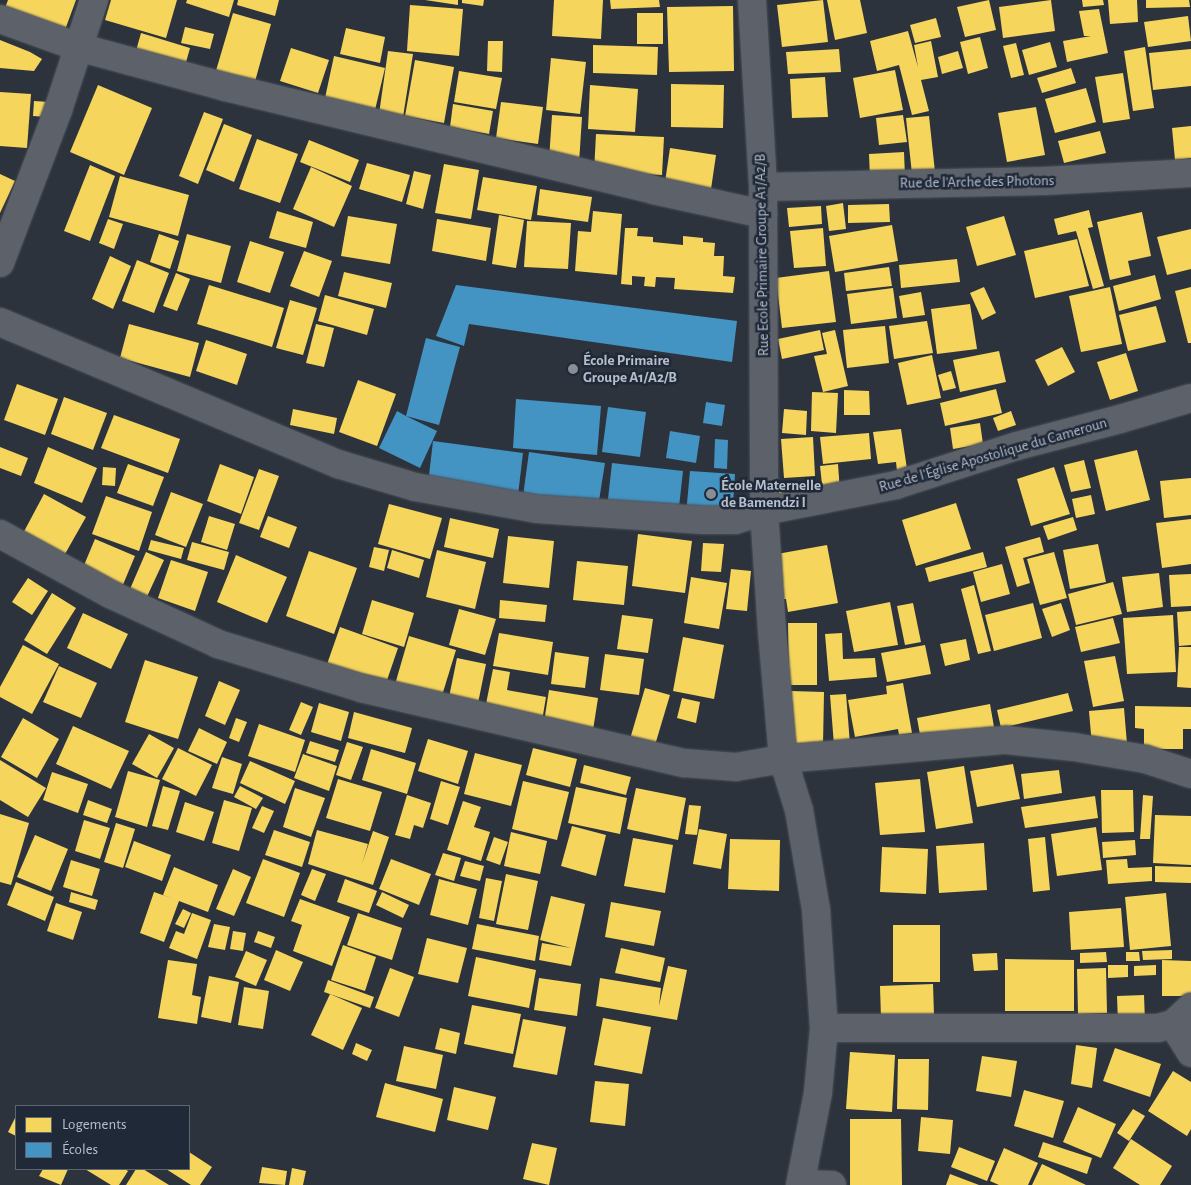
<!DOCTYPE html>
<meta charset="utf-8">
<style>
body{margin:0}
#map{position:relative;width:1191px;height:1185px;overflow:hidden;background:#2c333d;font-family:"Alegreya Sans",sans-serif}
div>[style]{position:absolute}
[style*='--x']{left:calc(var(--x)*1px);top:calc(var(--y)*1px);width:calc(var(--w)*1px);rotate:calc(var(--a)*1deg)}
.homes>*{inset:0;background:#f6d55c}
.schools>*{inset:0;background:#4393c3}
.roads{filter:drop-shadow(0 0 1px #4a4f57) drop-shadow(0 0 1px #4a4f57)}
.minor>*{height:28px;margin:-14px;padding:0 14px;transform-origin:14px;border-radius:14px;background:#5d6169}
.dots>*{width:14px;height:14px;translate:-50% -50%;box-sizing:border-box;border:2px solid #1f2938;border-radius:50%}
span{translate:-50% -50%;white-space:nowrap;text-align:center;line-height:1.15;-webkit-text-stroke:5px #1f2938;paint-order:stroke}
.street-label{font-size:15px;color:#b7bfcc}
.poi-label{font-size:15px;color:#b7bfcc;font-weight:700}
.left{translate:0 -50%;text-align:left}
.legend{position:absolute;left:15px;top:1105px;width:175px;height:65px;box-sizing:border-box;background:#1f2938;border:1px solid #5c6573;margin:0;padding:6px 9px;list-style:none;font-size:15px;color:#b7bfcc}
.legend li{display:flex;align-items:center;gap:10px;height:25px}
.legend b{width:25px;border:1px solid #5c6573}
</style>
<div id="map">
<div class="homes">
<div style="clip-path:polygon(8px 0,76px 0,62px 38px,2px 16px)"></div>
<div style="clip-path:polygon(111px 0,177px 0,166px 38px,105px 20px)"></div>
<div style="clip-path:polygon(187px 0,234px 0,229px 17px,186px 3px)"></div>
<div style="clip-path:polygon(238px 0,279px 0,275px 16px,237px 5px)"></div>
<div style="clip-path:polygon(425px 0,458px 0,458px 5px)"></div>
<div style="clip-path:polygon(462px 0,484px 0,483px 6px,462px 3px)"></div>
<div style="clip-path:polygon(554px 0,603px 0,601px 39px,552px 36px)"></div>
<div style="clip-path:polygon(610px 0,659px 0,660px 7px,611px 9px)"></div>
<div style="clip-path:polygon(823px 0,828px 42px,782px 47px,777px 5px)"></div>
<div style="clip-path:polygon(827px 0,860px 0,867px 33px,835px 40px)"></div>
<div style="clip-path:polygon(989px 0,996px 30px,965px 37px,957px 7px)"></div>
<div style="clip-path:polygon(1051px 0,1055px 31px,1003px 38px,999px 7px)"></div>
<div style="clip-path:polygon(1082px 0,1103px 0,1104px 5px,1083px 7px)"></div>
<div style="clip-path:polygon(1108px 0,1137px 0,1138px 22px,1110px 24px)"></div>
<div style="clip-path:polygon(1146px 0,1189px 0,1190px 7px,1146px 8px)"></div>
<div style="clip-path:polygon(410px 5px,463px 9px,459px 56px,407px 51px)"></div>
<div style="clip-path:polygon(733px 6px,734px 71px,669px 72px,667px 7px)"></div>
<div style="clip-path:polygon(1099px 9px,1108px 53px,1067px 62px,1063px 41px,1091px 36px,1084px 36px,1079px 11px)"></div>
<div style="clip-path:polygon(233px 13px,271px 24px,254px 85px,215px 74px)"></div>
<div style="clip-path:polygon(637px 13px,663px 13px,663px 44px,637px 44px)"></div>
<div style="clip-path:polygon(1188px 16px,1191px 41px,1148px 47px,1144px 22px)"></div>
<div style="clip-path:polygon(936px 18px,941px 37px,915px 43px,910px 25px)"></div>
<div style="clip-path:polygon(185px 27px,214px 34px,210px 49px,181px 43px)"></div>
<div style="clip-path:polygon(346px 28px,385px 37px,380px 63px,340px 54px)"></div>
<div style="clip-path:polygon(908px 31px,918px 67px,914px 45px,931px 41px,938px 77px,921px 80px,929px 111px,912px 115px,899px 65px,877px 71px,870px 41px)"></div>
<div style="clip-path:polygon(141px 33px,190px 48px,183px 73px,134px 58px)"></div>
<div style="clip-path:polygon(980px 37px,988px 68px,968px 74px,960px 42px)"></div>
<div style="clip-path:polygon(0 40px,30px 52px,42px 59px,34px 71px,0 68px)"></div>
<div style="clip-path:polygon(488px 41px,503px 41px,502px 72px,487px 71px)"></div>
<div style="clip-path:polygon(1050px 42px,1057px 67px,1029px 75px,1022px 50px)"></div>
<div style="clip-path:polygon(1016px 43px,1024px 75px,1011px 78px,1003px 46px)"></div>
<div style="clip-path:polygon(593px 45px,658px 47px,657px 75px,593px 73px)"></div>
<div style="clip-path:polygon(1145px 47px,1154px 108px,1133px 111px,1124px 51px)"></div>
<div style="clip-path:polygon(291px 48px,329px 60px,318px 93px,280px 81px)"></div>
<div style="clip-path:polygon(839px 49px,841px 72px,788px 74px,786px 52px)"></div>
<div style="clip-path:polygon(1191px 49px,1191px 86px,1153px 90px,1149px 53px)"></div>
<div style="clip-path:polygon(388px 51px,413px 54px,403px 117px,379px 114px)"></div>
<div style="clip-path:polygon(958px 51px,963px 68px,942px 74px,938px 57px)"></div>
<div style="clip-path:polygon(334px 56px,385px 68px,375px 110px,325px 98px)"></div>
<div style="clip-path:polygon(551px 58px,586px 62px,580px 114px,546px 110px)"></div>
<div style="clip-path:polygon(415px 60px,454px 67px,444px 123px,405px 116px)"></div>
<div style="clip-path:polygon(1071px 68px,1076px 83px,1042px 93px,1037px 78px)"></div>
<div style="clip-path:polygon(895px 70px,903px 110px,860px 118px,853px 78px)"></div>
<div style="clip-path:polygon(459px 71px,502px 78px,496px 109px,454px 102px)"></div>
<div style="clip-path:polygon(1123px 73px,1130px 119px,1103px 123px,1095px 77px)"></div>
<div style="clip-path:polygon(825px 77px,828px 117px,792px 118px,790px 79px)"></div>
<div style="clip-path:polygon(671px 84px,724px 85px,723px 128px,671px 127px)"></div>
<div style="clip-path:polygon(98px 85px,152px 108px,124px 175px,70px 152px)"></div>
<div style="clip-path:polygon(590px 85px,638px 89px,635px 132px,588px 129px)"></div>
<div style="clip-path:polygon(1086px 88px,1096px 122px,1055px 133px,1045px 99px)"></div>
<div style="clip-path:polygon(0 92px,31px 94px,27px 148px,0 146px)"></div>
<div style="clip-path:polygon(34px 101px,49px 102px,47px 117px,33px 116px)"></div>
<div style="clip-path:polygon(501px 102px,543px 107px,538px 144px,496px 138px)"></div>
<div style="clip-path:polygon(453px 104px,493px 111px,489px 134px,450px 127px)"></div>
<div style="clip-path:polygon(1036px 107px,1045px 155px,1007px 162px,998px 113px)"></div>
<div style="clip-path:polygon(204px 112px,223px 119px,198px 184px,179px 176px)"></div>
<div style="clip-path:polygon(552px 115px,582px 117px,579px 163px,549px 160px)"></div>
<div style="clip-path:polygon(903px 115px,907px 142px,879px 145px,876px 118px)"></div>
<div style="clip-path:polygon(929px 116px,935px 172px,912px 174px,906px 118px)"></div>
<div style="clip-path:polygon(224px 124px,252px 135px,234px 182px,206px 170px)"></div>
<div style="clip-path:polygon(1191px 126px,1191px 158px,1175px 160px,1172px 128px)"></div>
<div style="clip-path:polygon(1100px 131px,1106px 153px,1064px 163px,1058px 141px)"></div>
<div style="clip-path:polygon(596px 134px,664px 137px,662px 175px,594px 172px)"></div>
<div style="clip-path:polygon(257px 139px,298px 154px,280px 203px,239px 189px)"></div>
<div style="clip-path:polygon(309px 140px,359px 160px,350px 182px,300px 162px)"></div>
<div style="clip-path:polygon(670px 148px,716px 155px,710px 196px,664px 189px)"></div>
<div style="clip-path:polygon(904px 152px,905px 177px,870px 178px,869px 154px)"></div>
<div style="clip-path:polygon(367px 163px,410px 175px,402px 202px,359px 189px)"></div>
<div style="clip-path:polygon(444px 164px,479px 170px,471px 219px,435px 213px)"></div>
<div style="clip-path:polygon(90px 165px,115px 176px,90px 241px,64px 231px)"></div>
<div style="clip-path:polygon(311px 167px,352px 186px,334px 227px,293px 209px)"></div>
<div style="clip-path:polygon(414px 171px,431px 175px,423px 209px,406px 204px)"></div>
<div style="clip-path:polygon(0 174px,15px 181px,0 213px)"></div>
<div style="clip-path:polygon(120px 176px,189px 195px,178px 236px,109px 217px)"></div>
<div style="clip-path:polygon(483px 177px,537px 186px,531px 220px,477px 210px)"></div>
<div style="clip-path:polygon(540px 189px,592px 197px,588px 222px,537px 215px)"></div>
<div style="clip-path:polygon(843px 203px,846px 229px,829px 231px,826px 206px)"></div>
<div style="clip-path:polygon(889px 204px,890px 222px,848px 223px,848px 205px)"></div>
<div style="clip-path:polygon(821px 206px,822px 224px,789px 227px,787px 208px)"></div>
<div style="clip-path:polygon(1089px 210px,1093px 227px,1088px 228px,1104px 286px,1093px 289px,1076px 231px,1058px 235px,1054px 219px)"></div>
<div style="clip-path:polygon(277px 211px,313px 222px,306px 248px,269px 238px)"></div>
<div style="clip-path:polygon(593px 211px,622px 214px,617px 275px,575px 271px,578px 231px,591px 232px)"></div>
<div style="clip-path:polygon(1142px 212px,1151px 256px,1128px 261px,1131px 275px,1110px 280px,1097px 222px)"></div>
<div style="clip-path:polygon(499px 215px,524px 220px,516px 268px,492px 264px)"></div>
<div style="clip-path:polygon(348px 216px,397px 224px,390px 264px,341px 256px)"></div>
<div style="clip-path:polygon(1004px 216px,1016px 255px,977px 266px,966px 227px)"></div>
<div style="clip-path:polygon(108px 219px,123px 224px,114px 249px,99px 243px)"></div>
<div style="clip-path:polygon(437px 219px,491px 228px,486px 261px,432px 251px)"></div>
<div style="clip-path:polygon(527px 221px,571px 223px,568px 269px,524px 267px)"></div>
<div style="clip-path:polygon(892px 225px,898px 261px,835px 272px,829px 236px)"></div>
<div style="clip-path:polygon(625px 228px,638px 228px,637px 236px,653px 237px,653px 242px,683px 245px,683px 236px,703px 238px,703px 242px,715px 243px,714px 256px,724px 256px,723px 276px,735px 277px,733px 293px,674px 289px,675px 278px,656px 277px,655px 287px,644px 286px,645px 277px,632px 276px,632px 285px,621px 284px)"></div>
<div style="clip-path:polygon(823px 228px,826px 266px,794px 268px,790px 231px)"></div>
<div style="clip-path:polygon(1191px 229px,1191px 269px,1167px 275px,1157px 237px)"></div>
<div style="clip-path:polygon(159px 234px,179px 241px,170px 269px,150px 262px)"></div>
<div style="clip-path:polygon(187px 234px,231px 246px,221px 283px,177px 271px)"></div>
<div style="clip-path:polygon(1077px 239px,1089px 286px,1035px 298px,1024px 251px)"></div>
<div style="clip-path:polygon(250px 241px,284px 252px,270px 293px,237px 282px)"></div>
<div style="clip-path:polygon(304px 251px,332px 261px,319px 297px,290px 286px)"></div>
<div style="clip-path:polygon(110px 256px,131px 266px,113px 309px,92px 299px)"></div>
<div style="clip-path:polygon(957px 259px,960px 282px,901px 288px,899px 265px)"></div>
<div style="clip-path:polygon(137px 260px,169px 273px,154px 313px,122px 301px)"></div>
<div style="clip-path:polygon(889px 267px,892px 286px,846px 291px,844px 273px)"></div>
<div style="clip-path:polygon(829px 271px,836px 322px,782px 328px,776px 278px)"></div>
<div style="clip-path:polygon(344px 272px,392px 283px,386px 308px,338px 296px)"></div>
<div style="clip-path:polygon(176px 273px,190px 279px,177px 311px,163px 306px)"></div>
<div style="clip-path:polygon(1155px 275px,1161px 299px,1119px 311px,1113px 286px)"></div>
<div style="clip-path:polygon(209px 285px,284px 308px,272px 347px,197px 324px)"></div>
<div style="clip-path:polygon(984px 287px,996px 313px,982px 320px,970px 293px)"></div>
<div style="clip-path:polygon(1110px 287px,1122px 344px,1081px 352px,1069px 296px)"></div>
<div style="clip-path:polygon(1191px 287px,1191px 343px,1188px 343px,1175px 291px)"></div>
<div style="clip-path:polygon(893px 288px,897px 318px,851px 324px,847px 294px)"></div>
<div style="clip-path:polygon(921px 292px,925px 315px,903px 318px,899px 296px)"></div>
<div style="clip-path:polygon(325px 295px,374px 309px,367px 335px,318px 321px)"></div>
<div style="clip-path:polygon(290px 300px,317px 308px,303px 355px,276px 348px)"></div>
<div style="clip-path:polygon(970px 304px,977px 349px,937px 354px,931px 309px)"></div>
<div style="clip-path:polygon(1156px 306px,1166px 342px,1128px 351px,1119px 315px)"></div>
<div style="clip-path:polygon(927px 321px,933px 353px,894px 359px,889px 326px)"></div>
<div style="clip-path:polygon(129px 324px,199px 343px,190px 377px,120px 358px)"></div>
<div style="clip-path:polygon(316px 324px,334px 328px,324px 367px,306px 363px)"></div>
<div style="clip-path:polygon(885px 326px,889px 363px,847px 368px,843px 330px)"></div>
<div style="clip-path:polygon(820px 330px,824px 350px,782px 359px,778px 339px)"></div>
<div style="clip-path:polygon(835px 330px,848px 386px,823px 392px,814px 356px,827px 354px,822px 333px)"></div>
<div style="clip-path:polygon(206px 340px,247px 354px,237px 385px,196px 371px)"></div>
<div style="clip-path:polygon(1062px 347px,1075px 372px,1048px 386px,1035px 360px)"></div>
<div style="clip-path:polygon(999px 351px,1006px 382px,960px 392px,953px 360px)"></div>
<div style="clip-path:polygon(1126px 353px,1138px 391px,1110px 400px,1097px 362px)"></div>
<div style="clip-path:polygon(932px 355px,941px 398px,907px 405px,898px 363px)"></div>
<div style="clip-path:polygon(951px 371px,956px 388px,943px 391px,938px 375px)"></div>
<div style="clip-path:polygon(358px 380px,396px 394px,377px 446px,339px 432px)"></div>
<div style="clip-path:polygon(17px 384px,58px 399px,45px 435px,4px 420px)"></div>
<div style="clip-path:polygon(996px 389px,1002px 413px,945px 426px,940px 403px)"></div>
<div style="clip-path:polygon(844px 390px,869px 391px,870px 415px,844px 415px)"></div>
<div style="clip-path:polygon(812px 392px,838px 393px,836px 433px,811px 431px)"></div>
<div style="clip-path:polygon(64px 397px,107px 413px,93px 450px,51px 434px)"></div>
<div style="clip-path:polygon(293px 409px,337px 418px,334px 434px,290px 425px)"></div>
<div style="clip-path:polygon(784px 409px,807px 411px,806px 435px,782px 433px)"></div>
<div style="clip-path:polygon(1011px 411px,1016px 425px,998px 431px,993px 418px)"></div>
<div style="clip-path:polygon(114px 415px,180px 439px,168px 473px,101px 448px)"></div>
<div style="clip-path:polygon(980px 423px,983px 444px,953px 449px,950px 428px)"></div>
<div style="clip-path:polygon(901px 429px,907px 469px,897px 471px,896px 462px,878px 464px,873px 432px)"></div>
<div style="clip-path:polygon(869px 433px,871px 459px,823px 464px,820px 437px)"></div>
<div style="clip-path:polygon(813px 437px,815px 476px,784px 478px,781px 439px)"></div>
<div style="clip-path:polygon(0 447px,28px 458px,21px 476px,0 468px)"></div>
<div style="clip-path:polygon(48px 447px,97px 468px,82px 503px,34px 483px)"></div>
<div style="clip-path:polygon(1137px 450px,1150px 500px,1106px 511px,1094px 460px)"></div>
<div style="clip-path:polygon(1084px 460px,1091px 488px,1071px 492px,1064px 465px)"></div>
<div style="clip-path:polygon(128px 464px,164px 477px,153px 506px,117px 493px)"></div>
<div style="clip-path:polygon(220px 464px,254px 477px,241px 514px,207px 501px)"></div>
<div style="clip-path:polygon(838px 464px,840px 492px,823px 493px,820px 466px)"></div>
<div style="clip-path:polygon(103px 467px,116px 468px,115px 486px,102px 485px)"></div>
<div style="clip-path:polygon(1054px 467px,1070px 514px,1031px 526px,1017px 479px)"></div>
<div style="clip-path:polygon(259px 469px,279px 476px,259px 530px,239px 523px)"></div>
<div style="clip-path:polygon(1191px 478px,1191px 515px,1164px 518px,1160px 481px)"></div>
<div style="clip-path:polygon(803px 482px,804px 498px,779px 500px,778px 484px)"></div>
<div style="clip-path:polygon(171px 492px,203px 504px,186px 547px,155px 535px)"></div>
<div style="clip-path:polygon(44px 494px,86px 517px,61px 561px,20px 539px)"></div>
<div style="clip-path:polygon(1091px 495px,1095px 514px,1076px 518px,1072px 499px)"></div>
<div style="clip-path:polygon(106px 496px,152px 512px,139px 551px,92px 534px)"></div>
<div style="clip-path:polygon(956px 503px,971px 549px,916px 566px,902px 520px)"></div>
<div style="clip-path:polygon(389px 504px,442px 518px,430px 559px,378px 544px)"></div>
<div style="clip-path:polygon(209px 516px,235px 524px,227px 550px,201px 542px)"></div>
<div style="clip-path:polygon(268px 516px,297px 527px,289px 548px,260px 537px)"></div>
<div style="clip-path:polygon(1073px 517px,1077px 530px,1048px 540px,1043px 526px)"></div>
<div style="clip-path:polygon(450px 518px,499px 529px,493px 558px,444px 547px)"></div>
<div style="clip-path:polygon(1191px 519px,1191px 564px,1162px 568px,1156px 523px)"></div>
<div style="clip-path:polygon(638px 534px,692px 541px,685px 593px,632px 586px)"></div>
<div style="clip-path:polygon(508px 536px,554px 541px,549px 588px,503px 583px)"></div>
<div style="clip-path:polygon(1040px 537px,1044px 552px,1023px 558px,1030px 583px,1017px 587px,1005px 547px)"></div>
<div style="clip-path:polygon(95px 539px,135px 556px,122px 587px,82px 570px)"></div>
<div style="clip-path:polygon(151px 540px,184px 548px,181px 559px,148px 550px)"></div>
<div style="clip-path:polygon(192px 542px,229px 552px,224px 570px,187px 560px)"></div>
<div style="clip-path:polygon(703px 543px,724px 544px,721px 572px,701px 571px)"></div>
<div style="clip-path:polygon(1098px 544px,1106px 582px,1070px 589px,1063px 550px)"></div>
<div style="clip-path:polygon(827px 545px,838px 603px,788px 612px,786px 599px,780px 599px,777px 554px)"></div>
<div style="clip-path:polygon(374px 547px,389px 550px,384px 571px,369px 567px)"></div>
<div style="clip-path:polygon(392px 550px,424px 560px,419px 578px,387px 568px)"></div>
<div style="clip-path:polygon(437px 550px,486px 562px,475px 609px,426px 597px)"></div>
<div style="clip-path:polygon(309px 551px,357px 568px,334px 634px,286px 616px)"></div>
<div style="clip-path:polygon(146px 552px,164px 560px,144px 603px,127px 596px)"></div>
<div style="clip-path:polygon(983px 552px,987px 567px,929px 582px,925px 568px)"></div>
<div style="clip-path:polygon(1054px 552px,1067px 598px,1040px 605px,1027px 559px)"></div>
<div style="clip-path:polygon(236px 555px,287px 577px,267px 623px,217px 602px)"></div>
<div style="clip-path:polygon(171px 560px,208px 572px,195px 611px,158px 598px)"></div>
<div style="clip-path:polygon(577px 561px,628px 566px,624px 605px,573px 600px)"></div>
<div style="clip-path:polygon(1002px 564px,1010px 594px,981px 602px,973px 572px)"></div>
<div style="clip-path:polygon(731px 569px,751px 571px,747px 611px,726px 609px)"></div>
<div style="clip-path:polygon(1159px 573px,1163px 607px,1127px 612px,1122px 577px)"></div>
<div style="clip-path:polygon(1191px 574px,1191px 606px,1171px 607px,1169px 575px)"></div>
<div style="clip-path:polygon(691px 577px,727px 583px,719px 629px,684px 623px)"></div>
<div style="clip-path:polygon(28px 578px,48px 591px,32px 615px,12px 602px)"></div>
<div style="clip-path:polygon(1113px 582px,1122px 614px,1076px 625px,1068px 594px)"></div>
<div style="clip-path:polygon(974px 585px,991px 651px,978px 654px,961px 589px)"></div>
<div style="clip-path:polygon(52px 593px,76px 608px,47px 654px,24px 640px)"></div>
<div style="clip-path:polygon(372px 600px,414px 613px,404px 647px,362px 634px)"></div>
<div style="clip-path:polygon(500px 600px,547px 605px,545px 622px,499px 618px)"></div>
<div style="clip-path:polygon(890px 602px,898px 645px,854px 652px,846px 611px)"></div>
<div style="clip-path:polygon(913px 603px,921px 642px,905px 645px,897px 606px)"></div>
<div style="clip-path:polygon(1033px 603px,1042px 638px,994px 651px,985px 615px)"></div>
<div style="clip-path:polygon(1061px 603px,1070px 630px,1052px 637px,1042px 609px)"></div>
<div style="clip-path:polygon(459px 609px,496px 619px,485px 655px,449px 645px)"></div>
<div style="clip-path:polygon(1191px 611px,1191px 645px,1179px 646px,1177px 612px)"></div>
<div style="clip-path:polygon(83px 613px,128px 634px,111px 669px,67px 648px)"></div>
<div style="clip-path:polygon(622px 615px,653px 619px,648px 653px,617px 649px)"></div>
<div style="clip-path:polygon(1173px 615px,1176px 672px,1127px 674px,1123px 618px)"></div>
<div style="clip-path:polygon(1113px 618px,1120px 643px,1081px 652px,1075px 627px)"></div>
<div style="clip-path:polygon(788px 623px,817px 623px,817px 685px,789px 685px)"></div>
<div style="clip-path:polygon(340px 627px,398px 648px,384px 689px,325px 670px)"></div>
<div style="clip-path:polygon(499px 633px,553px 642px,548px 675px,493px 666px)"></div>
<div style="clip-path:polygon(842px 633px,843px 659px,875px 658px,877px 677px,829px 681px,825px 634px)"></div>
<div style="clip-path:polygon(409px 636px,456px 650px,440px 702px,394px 688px)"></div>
<div style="clip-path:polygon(683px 637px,724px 645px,714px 699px,673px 691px)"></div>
<div style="clip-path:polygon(966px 639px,970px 660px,945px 666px,940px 644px)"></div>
<div style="clip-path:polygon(23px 645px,59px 664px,32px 714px,0 697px,0 687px)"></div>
<div style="clip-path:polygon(925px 645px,931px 674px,887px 682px,881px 653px)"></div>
<div style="clip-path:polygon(1179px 647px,1191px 647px,1191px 688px,1177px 687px)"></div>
<div style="clip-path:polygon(555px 652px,589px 657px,585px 688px,551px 684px)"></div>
<div style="clip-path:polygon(605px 654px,644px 659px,639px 695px,600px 690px)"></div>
<div style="clip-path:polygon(1115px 656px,1124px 701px,1093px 707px,1084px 661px)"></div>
<div style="clip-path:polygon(457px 658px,486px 664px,477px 708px,448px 702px)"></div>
<div style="clip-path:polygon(145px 660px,198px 677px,178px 739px,125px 722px)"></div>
<div style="clip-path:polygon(59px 666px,97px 683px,81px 718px,43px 702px)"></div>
<div style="clip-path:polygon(493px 669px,510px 672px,507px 690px,546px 697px,542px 721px,485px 709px)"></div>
<div style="clip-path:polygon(219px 681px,240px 690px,225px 725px,205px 716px)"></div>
<div style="clip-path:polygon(903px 683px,912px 733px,899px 735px,898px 729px,855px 737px,848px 700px,887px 694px,886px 686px)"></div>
<div style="clip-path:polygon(645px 688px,670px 695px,655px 745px,630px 739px)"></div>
<div style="clip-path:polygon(549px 690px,598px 698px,593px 730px,544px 722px)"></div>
<div style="clip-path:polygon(791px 691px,824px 692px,823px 745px,791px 745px)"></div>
<div style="clip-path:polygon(1068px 693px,1073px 711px,1001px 728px,997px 710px)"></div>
<div style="clip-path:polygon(846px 694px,850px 744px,834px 745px,830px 695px)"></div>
<div style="clip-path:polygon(682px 698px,700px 702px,696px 723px,677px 718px)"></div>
<div style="clip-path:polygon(301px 702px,313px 707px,301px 735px,289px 730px)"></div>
<div style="clip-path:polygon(319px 703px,349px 712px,341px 741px,311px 732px)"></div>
<div style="clip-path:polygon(990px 704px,994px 727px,921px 740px,917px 718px)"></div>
<div style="clip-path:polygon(1135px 706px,1191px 707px,1191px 729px,1183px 729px,1183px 749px,1144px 749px,1144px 729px,1135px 728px)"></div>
<div style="clip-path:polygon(1124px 708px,1127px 744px,1092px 746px,1089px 711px)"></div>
<div style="clip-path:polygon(354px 712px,412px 728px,405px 753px,348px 738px)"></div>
<div style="clip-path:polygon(23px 718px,59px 739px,37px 778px,1px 757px)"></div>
<div style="clip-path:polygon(236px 718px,247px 722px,239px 742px,229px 738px)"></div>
<div style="clip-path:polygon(259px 724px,305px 740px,295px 772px,248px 756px)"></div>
<div style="clip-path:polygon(73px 726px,129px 751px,111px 789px,56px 764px)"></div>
<div style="clip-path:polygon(199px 728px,227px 742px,217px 764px,188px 751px)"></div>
<div style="clip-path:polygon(149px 734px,174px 748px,157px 778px,132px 764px)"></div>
<div style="clip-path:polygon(428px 739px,468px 751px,458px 784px,418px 771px)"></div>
<div style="clip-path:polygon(310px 741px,339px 750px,335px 762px,306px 753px)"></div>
<div style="clip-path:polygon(347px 742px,363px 747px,351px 780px,336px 775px)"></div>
<div style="clip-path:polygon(178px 748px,212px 765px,196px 796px,162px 779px)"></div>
<div style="clip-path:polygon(533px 748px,577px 759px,570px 787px,526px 775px)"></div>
<div style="clip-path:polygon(371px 749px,416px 763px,407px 794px,362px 780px)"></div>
<div style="clip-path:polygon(475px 753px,522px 765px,511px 806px,464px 794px)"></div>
<div style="clip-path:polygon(303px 754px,337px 766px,329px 791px,294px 778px)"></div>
<div style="clip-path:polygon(222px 757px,242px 764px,233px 794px,212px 788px)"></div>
<div style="clip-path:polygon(0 760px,46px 788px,28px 817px,0 800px)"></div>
<div style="clip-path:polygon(250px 761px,295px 781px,285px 804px,240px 783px)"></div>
<div style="clip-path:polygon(1013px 764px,1020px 799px,977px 807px,970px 771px)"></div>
<div style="clip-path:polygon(584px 765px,631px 777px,626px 795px,580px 783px)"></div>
<div style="clip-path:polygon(964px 766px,973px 823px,936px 829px,927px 772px)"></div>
<div style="clip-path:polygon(1059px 770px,1062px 793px,1024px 799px,1021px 774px)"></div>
<div style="clip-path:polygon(128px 771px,160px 780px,147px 827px,115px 817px)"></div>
<div style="clip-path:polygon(52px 772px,88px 784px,78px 813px,43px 800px)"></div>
<div style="clip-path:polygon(338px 779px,382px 792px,370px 831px,326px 818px)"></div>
<div style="clip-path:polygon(920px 779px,925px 832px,880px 835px,875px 783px)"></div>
<div style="clip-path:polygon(441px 781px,460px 787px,448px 825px,430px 819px)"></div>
<div style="clip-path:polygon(523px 781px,569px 792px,557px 840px,512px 829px)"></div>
<div style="clip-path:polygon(163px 786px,180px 791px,168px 830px,152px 826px)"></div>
<div style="clip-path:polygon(240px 786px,263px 798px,256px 809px,234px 797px)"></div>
<div style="clip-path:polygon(576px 787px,627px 798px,620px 834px,568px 823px)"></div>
<div style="clip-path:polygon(295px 788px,325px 798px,311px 837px,283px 827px)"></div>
<div style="clip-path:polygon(636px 788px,686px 798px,678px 840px,627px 829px)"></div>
<div style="clip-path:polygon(1101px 790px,1133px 790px,1134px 832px,1102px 833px)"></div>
<div style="clip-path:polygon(407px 795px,431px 803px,423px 828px,414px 825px,410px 839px,395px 835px)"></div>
<div style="clip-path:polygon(1143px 795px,1153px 796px,1150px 839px,1140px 839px)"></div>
<div style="clip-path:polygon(1095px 796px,1098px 818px,1025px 828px,1021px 807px)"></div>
<div style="clip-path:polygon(88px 800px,112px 809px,107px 823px,83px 815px)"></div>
<div style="clip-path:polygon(224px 800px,252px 808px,239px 851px,212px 843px)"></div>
<div style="clip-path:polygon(463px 801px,481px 807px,474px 827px,490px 832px,481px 861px,447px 850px)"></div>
<div style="clip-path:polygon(185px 802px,214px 812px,204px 841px,176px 832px)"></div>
<div style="clip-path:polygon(689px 805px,701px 806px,697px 835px,685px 834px)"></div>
<div style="clip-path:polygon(262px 806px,274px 811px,264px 833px,252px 828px)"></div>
<div style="clip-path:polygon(0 814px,29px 823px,11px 885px,0 882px)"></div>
<div style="clip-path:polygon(1155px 815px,1191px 816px,1191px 865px,1153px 863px)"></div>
<div style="clip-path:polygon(84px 820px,110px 828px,100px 859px,75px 851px)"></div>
<div style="clip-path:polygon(116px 823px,135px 829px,123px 868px,104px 862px)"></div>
<div style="clip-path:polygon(572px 826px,606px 835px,596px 876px,561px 866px)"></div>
<div style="clip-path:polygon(1096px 827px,1102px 870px,1057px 876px,1051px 834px)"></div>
<div style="clip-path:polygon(699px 829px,727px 834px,721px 869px,693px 864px)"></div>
<div style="clip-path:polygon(274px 830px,310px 842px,302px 867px,265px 855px)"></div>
<div style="clip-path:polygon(317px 830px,368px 844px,362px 864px,373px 831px,389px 837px,373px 885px,308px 864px)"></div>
<div style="clip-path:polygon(511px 832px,547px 841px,540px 874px,504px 866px)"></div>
<div style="clip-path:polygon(35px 835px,68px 849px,51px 891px,17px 877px)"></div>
<div style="clip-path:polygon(494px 837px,508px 842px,500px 865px,486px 860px)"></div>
<div style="clip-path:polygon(1045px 837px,1050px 890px,1033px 892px,1028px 839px)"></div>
<div style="clip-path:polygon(633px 838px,673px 845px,665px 893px,624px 886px)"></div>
<div style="clip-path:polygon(730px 839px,780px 840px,779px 891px,728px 889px)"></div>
<div style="clip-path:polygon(1135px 840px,1136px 855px,1103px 858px,1102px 842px)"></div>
<div style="clip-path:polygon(134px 841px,171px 855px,162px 881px,125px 867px)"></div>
<div style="clip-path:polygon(984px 843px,987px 890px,939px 893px,936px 846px)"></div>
<div style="clip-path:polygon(882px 847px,928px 849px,926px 894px,880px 892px)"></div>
<div style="clip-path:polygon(443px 853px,461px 858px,454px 881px,435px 875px)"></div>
<div style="clip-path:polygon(263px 859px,300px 873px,284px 917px,246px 903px)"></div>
<div style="clip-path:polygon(391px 859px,431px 874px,419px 905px,379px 889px)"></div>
<div style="clip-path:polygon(1127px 859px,1128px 868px,1152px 867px,1152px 881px,1108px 884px,1106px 860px)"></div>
<div style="clip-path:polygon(71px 860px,100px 869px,92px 896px,63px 887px)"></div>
<div style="clip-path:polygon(465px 861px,484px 866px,480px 881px,460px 876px)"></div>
<div style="clip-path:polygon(1155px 866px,1191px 867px,1191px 883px,1155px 882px)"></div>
<div style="clip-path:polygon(174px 867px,218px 885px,208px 912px,179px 901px,164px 942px,140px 933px,154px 892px,174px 899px,163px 895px)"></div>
<div style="clip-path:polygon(233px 869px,251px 877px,234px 916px,216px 909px)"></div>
<div style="clip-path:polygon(312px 869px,326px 874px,315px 901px,301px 895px)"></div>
<div style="clip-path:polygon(506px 874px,538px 881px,528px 930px,496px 924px)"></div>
<div style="clip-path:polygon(486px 878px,502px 881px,494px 921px,479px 918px)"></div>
<div style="clip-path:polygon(345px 879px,377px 891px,369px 913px,337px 902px)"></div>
<div style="clip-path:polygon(439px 879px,477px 889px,468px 925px,430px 915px)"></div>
<div style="clip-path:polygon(16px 882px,54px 897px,45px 921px,7px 905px)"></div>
<div style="clip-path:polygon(71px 892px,98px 900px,95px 910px,69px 902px)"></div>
<div style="clip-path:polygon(382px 892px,409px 905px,403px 918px,376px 905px)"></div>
<div style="clip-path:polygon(1166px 893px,1171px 946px,1130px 950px,1125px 897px)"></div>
<div style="clip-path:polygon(551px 896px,585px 904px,571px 966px,539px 960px,542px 943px,571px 948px,540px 940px)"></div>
<div style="clip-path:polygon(300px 899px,350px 917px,332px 966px,293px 951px,302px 925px,291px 921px)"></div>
<div style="clip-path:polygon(611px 902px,661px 911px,654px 946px,605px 937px)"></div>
<div style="clip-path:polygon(56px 903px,82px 912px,73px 940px,47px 931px)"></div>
<div style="clip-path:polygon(1121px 908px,1124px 947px,1071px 950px,1069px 912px)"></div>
<div style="clip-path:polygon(183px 909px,191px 913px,184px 928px,175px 924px)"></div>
<div style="clip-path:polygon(192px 913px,211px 920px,197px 959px,169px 948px,176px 931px,184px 934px)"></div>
<div style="clip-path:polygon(358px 913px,402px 928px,392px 960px,347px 945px)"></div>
<div style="clip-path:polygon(214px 924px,230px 927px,225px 950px,208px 947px)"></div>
<div style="clip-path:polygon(477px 924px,539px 936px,535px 961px,472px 949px)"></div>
<div style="clip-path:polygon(893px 925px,940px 925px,940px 982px,893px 982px)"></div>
<div style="clip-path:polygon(233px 931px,246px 933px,243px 951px,230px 949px)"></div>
<div style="clip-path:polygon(258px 931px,275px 937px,271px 948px,254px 942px)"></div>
<div style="clip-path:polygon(427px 938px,467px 948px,458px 983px,418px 974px)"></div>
<div style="clip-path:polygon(343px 945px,376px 957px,365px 991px,331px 980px)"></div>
<div style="clip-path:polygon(621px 948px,665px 958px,660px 982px,615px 973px)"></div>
<div style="clip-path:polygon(276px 950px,303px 962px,290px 991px,264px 980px)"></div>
<div style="clip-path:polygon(1172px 950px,1172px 959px,1143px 960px,1142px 951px)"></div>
<div style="clip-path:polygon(246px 951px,267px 960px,256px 986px,235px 977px)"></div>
<div style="clip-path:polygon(1106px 952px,1107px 962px,1080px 963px,1080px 953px)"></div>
<div style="clip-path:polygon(1126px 952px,1139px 952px,1140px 961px,1126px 961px)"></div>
<div style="clip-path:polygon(997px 953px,998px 970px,974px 971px,972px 954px)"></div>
<div style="clip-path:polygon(476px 957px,536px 970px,529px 1008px,468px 996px)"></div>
<div style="clip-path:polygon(1005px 959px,1074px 960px,1074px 1011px,1005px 1011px)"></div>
<div style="clip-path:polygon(168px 960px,197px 964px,192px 995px,201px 997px,197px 1024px,158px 1018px)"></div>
<div style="clip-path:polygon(1162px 960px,1191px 961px,1191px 996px,1162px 996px)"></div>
<div style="clip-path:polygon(1108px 965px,1128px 965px,1128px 977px,1108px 978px)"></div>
<div style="clip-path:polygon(1156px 965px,1156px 975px,1134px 976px,1134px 966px)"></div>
<div style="clip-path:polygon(668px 966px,687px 970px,677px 1020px,596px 1006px,600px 978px,661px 988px,659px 1006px)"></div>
<div style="clip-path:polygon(390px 968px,414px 977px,399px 1017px,375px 1008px)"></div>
<div style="clip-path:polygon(1106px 968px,1107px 1013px,1078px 1014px,1077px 969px)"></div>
<div style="clip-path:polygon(209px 976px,239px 982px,231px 1023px,201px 1017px)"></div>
<div style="clip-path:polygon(539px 978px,581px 984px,577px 1016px,534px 1010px)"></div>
<div style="clip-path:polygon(328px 980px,374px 997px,370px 1008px,324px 992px)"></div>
<div style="clip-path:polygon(933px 984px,934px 1016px,881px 1019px,880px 986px)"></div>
<div style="clip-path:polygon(244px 987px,269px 991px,263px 1029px,238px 1025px)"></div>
<div style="clip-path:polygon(330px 994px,362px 1008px,343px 1050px,311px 1035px)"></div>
<div style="clip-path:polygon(1144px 995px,1145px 1022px,1118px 1023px,1117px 996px)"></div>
<div style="clip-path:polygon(472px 1005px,521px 1014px,513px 1054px,464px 1044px)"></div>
<div style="clip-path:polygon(603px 1018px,651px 1027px,642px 1074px,594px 1065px)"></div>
<div style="clip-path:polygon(523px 1019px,566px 1027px,557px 1075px,513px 1067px)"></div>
<div style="clip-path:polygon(440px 1028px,460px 1033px,456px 1054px,435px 1049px)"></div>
<div style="clip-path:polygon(356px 1043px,372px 1050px,367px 1061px,352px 1054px)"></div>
<div style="clip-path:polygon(1076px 1045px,1097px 1048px,1092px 1088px,1071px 1084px)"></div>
<div style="clip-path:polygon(404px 1046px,443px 1055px,436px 1089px,396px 1081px)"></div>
<div style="clip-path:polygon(1115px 1048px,1161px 1064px,1150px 1097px,1103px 1081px)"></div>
<div style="clip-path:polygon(850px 1052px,895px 1055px,892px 1112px,846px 1109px)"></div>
<div style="clip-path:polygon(982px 1056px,1017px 1061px,1011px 1097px,976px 1091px)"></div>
<div style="clip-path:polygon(898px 1059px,929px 1059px,928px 1110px,897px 1109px)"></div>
<div style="clip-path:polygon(1173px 1071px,1191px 1082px,1191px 1129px,1187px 1136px,1148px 1111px)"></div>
<div style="clip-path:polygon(595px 1081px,629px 1084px,625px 1126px,590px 1122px)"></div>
<div style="clip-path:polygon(385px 1083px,443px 1099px,435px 1132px,376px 1117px)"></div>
<div style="clip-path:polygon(454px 1087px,496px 1097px,488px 1130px,447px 1120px)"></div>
<div style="clip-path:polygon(1024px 1090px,1064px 1101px,1053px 1138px,1014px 1126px)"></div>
<div style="clip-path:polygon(1078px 1107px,1116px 1124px,1101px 1158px,1063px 1142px)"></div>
<div style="clip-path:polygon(1133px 1109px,1145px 1116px,1129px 1141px,1117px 1133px)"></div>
<div style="clip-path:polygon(16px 1116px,16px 1136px,8px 1132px)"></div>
<div style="clip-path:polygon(921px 1117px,953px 1120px,950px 1154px,918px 1151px)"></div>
<div style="clip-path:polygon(850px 1119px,901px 1119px,902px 1185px,850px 1185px)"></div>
<div style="clip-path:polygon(1131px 1139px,1172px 1166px,1160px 1185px,1140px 1185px,1113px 1168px)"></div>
<div style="clip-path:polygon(1043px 1142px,1092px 1158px,1087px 1174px,1038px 1157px)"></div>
<div style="clip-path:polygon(532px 1143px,557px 1148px,549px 1185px,523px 1179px)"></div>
<div style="clip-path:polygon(959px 1147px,995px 1161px,987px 1181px,951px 1167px)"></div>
<div style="clip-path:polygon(1004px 1148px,1038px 1163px,1028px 1185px,999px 1185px,990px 1181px)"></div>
<div style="clip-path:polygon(189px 1152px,212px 1167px,200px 1185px,191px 1185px,166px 1169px,189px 1169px)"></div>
<div style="clip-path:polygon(1042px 1164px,1086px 1185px,1032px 1185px)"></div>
<div style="clip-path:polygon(262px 1167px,287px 1171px,285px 1185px,259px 1183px)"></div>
<div style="clip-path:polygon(292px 1168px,306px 1171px,303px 1185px,289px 1185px)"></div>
<div style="clip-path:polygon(43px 1169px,68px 1169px,61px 1185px,39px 1176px)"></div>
<div style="clip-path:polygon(85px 1169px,125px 1169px,128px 1171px,119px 1185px,111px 1185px)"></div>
<div style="clip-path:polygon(136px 1169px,143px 1169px,169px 1185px,126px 1185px)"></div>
<div style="clip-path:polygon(950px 1174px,979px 1185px,946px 1185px)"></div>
</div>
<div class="schools">
<div style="clip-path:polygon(456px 285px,737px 321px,732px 362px,469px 324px,464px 346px,436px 336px)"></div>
<div style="clip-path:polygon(426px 338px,460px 347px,439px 425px,406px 416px,437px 431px,420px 468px,379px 448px,397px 411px,406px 416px)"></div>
<div style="clip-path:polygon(516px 399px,601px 406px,597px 455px,513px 448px)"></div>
<div style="clip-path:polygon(706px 402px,725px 405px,722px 426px,703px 423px)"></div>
<div style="clip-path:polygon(608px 407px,646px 412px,640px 457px,602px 452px)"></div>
<div style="clip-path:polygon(670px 431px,700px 436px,696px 463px,666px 458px)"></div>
<div style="clip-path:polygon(715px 439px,728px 440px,727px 469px,714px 468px)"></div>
<div style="clip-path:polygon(433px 441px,523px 453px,518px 495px,428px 484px)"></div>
<div style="clip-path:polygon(529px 452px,605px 463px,598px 507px,523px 496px)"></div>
<div style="clip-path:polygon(612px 463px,683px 471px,678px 516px,607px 508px)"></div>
<div style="clip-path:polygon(690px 471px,735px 474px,732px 518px,686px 514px)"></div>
</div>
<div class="roads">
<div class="minor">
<div style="--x:752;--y:0;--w:187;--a:86.6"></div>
<div style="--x:763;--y:187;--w:324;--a:89.8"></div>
<div style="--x:764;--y:511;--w:121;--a:86.2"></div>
<div style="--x:772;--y:632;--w:127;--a:85"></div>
<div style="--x:783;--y:759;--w:53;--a:72.6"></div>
<div style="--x:799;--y:810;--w:100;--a:80.3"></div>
<div style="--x:816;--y:909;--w:119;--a:86.2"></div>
<div style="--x:824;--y:1028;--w:65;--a:95.3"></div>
<div style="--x:818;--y:1093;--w:94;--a:101.1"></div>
<div style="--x:0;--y:19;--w:83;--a:19.7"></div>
<div style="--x:78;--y:47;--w:152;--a:15.2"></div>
<div style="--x:225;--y:87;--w:440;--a:13.5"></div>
<div style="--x:653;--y:190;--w:113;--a:12.3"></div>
<div style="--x:763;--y:187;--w:281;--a:-1.2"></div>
<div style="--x:1044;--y:181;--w:147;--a:-3.1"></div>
<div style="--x:0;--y:263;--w:164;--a:-69.2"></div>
<div style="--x:58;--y:110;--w:116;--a:-71.9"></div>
<div style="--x:0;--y:322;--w:367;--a:22.8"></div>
<div style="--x:338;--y:464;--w:80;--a:16.6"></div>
<div style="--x:415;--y:487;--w:124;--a:10.2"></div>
<div style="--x:537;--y:509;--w:166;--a:3.8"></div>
<div style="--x:703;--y:520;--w:32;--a:0"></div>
<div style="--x:735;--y:520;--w:30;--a:-17"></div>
<div style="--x:764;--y:511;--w:135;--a:-11.1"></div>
<div style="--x:896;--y:485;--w:127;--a:-17.9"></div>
<div style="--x:1017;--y:446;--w:106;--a:-14.7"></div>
<div style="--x:1120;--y:419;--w:74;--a:-16.5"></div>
<div style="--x:0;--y:534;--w:125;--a:28.6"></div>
<div style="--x:110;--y:594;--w:119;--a:24.8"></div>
<div style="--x:218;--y:644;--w:150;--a:17.1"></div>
<div style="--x:361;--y:688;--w:332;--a:13.1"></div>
<div style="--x:684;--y:763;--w:52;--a:4.4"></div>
<div style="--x:736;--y:767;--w:48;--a:-9.7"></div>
<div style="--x:783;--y:759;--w:224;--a:-4.9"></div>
<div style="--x:1006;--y:740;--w:68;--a:5.9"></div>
<div style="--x:1074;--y:747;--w:72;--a:9.6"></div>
<div style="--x:1145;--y:759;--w:48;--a:18.1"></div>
<div style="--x:1173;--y:1024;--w:34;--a:58"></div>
<div style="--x:824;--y:1028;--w:334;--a:0"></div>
<div style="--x:1158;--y:1028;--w:16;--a:-15"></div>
<div style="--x:1173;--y:1024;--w:25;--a:-43"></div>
<div style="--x:801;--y:1184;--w:31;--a:2"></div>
</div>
</div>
<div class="dots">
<div style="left:573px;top:369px;background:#868e9a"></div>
<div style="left:711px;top:494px;background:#868e9a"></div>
</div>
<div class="street-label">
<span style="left:977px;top:182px;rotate:-1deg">Rue de l'Arche des Photons</span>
<span style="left:762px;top:255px;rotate:-91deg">Rue Ecole Primaire Groupe A1/A2/B</span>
<span style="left:993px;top:455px;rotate:-16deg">Rue de l'Église Apostolique du Cameroun</span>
</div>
<div class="poi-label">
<span class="left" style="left:583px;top:369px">École Primaire<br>Groupe A1/A2/B</span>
<span class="left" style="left:721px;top:494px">École Maternelle<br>de Bamendzi I</span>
</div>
<ul class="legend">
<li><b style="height:14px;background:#f6d55c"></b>Logements</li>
<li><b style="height:14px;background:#4393c3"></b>Écoles</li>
</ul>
</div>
